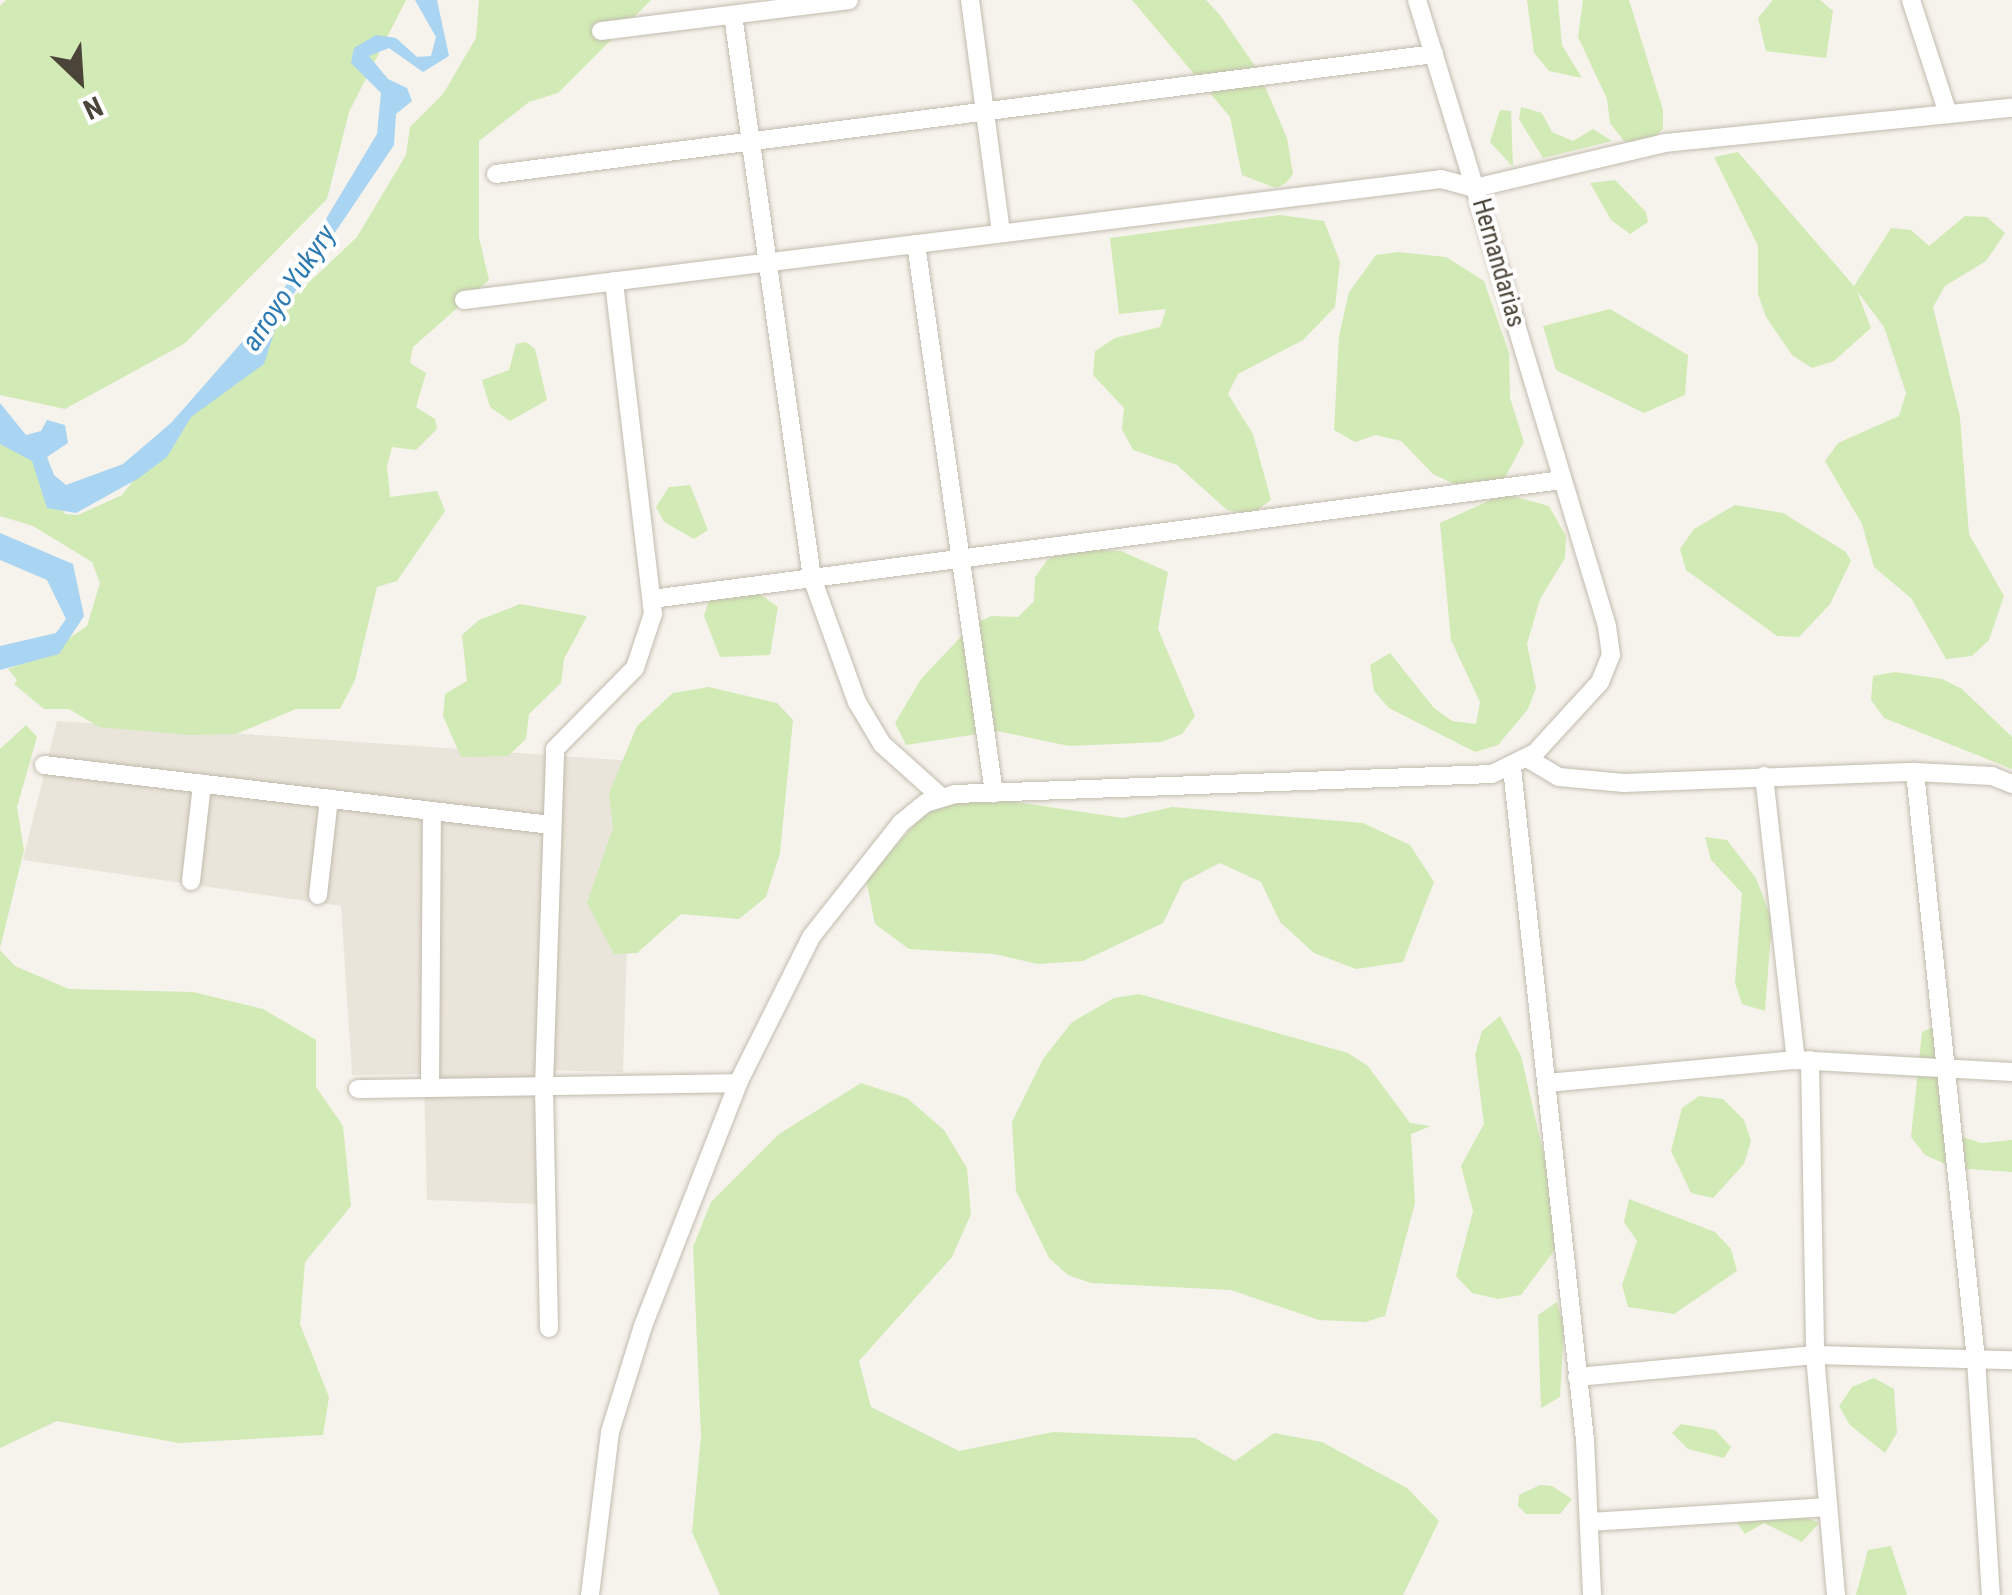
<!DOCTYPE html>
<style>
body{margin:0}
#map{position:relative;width:2012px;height:1595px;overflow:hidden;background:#f6f3ec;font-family:"Roboto Condensed",sans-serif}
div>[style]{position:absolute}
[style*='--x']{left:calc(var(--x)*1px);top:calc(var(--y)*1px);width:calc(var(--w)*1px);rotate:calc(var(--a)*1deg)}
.residential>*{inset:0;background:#eae5da}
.green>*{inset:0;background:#d2eab5}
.water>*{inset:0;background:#a9d4f2}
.roads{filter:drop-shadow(0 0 2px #c2bbae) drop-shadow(0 0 2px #c2bbae)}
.minor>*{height:18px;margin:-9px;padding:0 9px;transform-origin:9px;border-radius:9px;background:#fff}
span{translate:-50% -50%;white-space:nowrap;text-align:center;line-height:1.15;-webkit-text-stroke:8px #fff;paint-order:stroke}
.street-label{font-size:25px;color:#4b4439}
.water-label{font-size:28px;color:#2e7ab2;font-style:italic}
.north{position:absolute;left:30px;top:30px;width:100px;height:100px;-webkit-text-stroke:8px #fff;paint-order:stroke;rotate:155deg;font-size:28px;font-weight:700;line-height:40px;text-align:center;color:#4b4439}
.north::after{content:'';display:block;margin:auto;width:35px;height:45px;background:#4b4439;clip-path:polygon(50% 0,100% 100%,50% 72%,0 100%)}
</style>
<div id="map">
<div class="residential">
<div style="clip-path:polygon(57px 721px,633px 761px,623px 1072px,541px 1070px,539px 1204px,427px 1200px,424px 1074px,352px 1075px,341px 906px,23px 860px)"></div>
</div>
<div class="green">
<div style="clip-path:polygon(6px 0,406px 0,349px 112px,327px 199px,184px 344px,65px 409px,0 395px,0 6px)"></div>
<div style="clip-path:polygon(479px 0,651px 0,558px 93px,529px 102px,479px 141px,479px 237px,489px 280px,413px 347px,410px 363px,426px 373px,416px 407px,435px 419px,437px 429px,416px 450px,392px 447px,387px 466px,390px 497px,437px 491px,445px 511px,397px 581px,377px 587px,355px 680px,340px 709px,296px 709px,236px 734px,190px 735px,99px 727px,69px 709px,44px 709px,14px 684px,17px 680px,8px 669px,42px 657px,87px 626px,100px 583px,92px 562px,33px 526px,0 516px,0 442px,26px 452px,65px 514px,78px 515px,122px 495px,231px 356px,357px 237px,406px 155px,410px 127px,443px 94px,476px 38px)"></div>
<div style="clip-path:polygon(1132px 0,1206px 0,1220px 15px,1259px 72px,1287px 138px,1293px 174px,1286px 183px,1276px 188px,1242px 175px,1230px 117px)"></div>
<div style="clip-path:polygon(1527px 0,1558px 0,1562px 45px,1582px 78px,1549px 71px,1534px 53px)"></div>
<div style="clip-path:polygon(1583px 0,1629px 0,1663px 110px,1663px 129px,1646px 144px,1624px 141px,1610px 123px,1607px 99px,1578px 37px)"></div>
<div style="clip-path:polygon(1773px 0,1820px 0,1833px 11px,1826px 58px,1766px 51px,1758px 18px)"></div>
<div style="clip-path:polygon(1521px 107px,1542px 113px,1552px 132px,1573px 141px,1593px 129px,1612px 141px,1543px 158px,1519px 119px)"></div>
<div style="clip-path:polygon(1500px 110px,1511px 111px,1513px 167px,1490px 142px)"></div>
<div style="clip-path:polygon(1738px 152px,1854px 286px,1891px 228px,1911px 230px,1929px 246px,1965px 216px,1987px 217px,2005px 233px,1986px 261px,1945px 286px,1933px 307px,1960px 417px,1969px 534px,2004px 596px,1989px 640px,1972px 656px,1946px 659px,1911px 598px,1874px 567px,1862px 524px,1825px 461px,1838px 443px,1899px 416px,1906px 393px,1884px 327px,1857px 291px,1871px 328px,1834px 361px,1812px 368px,1792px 355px,1766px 317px,1758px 294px,1758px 246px,1714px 157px)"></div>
<div style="clip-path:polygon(1615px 180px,1646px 212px,1648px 222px,1630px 234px,1611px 220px,1590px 183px)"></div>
<div style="clip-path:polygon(1280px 215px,1324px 221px,1340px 262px,1335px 307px,1303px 340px,1238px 374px,1228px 394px,1253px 434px,1271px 500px,1252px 514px,1227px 510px,1177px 465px,1133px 450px,1122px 429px,1124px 408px,1093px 375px,1095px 351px,1115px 338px,1160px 327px,1166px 309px,1119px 314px,1110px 238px)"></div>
<div style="clip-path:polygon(1398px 252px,1446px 257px,1484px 281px,1509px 353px,1510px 398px,1524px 442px,1502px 483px,1454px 484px,1433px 474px,1401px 441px,1376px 435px,1355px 442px,1334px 430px,1339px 336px,1349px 292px,1376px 255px)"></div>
<div style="clip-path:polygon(1610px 309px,1688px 355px,1685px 395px,1644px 413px,1556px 370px,1543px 326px)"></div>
<div style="clip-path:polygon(526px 342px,535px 349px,547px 400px,510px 421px,490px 407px,482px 380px,509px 370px,516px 344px)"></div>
<div style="clip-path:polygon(690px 485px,708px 530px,694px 539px,664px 522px,656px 507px,669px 487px)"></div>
<div style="clip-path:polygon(1504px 494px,1549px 506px,1566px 536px,1565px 558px,1540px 599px,1527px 644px,1536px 688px,1528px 709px,1498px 745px,1475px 752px,1389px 708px,1374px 691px,1370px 665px,1390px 653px,1434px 708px,1452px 721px,1476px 724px,1480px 702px,1451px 640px,1440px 523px)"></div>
<div style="clip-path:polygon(1735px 505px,1783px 513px,1846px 552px,1851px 561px,1830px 604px,1799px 637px,1777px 636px,1686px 570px,1680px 549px,1694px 529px)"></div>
<div style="clip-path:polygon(1073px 549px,1121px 551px,1168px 572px,1158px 629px,1195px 716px,1182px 734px,1161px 742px,1069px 746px,997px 731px,906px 745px,895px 723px,921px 679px,971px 626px,991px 616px,1018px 617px,1034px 601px,1035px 577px,1048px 559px)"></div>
<div style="clip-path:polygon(711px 593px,758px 593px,778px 607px,770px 655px,720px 657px,704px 616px)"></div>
<div style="clip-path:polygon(520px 604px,587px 616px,564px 659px,561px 683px,529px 714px,526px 739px,508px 756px,461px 757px,443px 716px,445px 694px,467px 681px,462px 635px,479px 620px)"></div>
<div style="clip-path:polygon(1895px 672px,1942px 679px,1962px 689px,2012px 737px,2012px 769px,1884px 718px,1871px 700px,1873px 676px)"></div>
<div style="clip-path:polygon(709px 687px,777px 703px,793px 720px,780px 853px,766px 897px,739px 919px,681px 914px,637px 953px,614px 954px,587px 903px,613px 828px,609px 793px,637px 726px,673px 693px)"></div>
<div style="clip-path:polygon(26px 725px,37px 737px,17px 807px,24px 850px,0 948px,0 749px)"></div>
<div style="clip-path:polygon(977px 796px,1123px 818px,1172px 807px,1363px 823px,1410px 845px,1434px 882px,1403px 962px,1356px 969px,1314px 953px,1280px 922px,1261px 882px,1220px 863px,1183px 882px,1163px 923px,1083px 961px,1038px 964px,994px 954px,909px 949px,875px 924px,866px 879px,932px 805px)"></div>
<div style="clip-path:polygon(1705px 837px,1727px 840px,1756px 878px,1772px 920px,1765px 1011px,1742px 1004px,1735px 983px,1742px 893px,1711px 860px)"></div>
<div style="clip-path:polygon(0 950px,15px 966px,69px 989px,193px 992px,263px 1009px,316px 1040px,316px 1087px,343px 1126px,351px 1206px,305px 1262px,300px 1324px,329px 1397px,323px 1435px,179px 1443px,57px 1421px,0 1448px)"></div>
<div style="clip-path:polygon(1139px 994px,1348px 1053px,1368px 1066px,1410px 1123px,1431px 1126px,1411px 1134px,1415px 1203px,1385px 1316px,1365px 1322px,1319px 1320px,1231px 1290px,1091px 1283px,1068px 1275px,1049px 1258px,1016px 1191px,1012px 1122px,1043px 1059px,1072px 1022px,1114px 998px)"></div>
<div style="clip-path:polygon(1500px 1016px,1521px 1056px,1563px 1239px,1521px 1295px,1498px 1299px,1472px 1293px,1456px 1276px,1473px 1211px,1461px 1166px,1484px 1124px,1475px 1055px,1482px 1031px)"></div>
<div style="clip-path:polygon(1933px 1027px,1953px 1045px,1956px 1135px,1981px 1143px,2012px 1140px,2012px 1172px,1954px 1168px,1925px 1155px,1911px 1137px,1922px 1032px)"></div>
<div style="clip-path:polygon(861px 1083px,907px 1098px,944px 1130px,967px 1168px,971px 1214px,952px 1257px,859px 1361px,871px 1407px,959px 1451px,1053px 1432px,1195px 1438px,1235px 1461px,1274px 1433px,1322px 1442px,1407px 1488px,1439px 1521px,1403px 1595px,720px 1595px,692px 1532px,701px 1437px,693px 1247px,711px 1202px,779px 1134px)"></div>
<div style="clip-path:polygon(1699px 1096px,1723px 1099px,1744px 1120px,1751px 1141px,1744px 1164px,1713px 1198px,1691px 1193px,1671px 1151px,1682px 1108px)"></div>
<div style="clip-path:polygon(1629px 1199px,1715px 1232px,1731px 1249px,1737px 1271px,1674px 1314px,1628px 1307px,1622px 1285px,1637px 1241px,1624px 1222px)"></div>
<div style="clip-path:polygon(1557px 1302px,1564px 1328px,1560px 1397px,1541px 1408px,1538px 1315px)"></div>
<div style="clip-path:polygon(1874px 1378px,1894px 1389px,1897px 1433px,1885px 1453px,1850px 1425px,1839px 1406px,1852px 1387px)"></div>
<div style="clip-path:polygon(1681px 1424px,1715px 1430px,1731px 1447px,1724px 1458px,1688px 1449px,1672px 1433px)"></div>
<div style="clip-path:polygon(1540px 1485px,1552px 1486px,1572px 1499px,1560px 1514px,1526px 1514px,1518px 1506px,1519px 1495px)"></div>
<div style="clip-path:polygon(1797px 1513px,1819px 1523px,1802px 1542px,1764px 1523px,1745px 1534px,1732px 1516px)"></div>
<div style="clip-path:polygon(1891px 1546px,1907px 1595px,1856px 1595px,1868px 1550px)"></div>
</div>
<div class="water">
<div style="clip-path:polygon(415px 0,437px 0,449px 56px,423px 72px,389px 48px,369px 56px,388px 79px,407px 88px,412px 101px,396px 114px,394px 145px,280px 314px,264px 364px,191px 417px,167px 457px,139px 478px,76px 513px,47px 508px,32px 461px,0 444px,0 403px,26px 435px,41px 431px,47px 420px,65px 425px,68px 443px,47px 457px,54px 475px,66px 485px,123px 464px,171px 423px,273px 307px,377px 134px,381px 93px,351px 63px,354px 48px,376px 35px,396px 38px,417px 57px,431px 56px,436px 37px)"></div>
<div style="clip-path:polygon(0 533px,73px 564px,84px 616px,59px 654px,0 670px,0 646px,56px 633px,66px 619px,47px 580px,0 560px)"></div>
</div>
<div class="roads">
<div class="minor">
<div style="--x:970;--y:0;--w:235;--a:82.4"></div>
<div style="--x:1417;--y:0;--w:197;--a:72.9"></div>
<div style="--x:1911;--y:0;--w:120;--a:72"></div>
<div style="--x:733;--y:15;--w:569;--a:82.01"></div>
<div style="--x:812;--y:578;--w:132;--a:70.1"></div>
<div style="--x:857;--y:702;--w:49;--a:59.2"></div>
<div style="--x:882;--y:744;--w:79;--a:41.9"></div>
<div style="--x:601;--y:31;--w:250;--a:-7.1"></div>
<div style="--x:496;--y:174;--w:946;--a:-7.29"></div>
<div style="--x:916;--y:244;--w:555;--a:81.91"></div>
<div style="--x:464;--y:300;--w:984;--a:-7.06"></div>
<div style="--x:1441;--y:179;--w:35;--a:15"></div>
<div style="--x:652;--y:599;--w:918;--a:-7.45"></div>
<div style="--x:1527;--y:758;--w:37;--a:31"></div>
<div style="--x:1559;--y:777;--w:65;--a:5.3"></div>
<div style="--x:1624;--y:783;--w:291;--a:-2.2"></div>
<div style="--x:1915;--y:772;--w:77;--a:3"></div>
<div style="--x:1992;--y:776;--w:22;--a:22"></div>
<div style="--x:44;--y:765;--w:511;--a:6.75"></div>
<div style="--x:1512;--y:768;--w:676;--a:83.8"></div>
<div style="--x:1585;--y:1440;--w:155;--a:87.4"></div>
<div style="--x:1915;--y:772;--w:590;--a:84.07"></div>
<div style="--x:1976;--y:1359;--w:236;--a:86.4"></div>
<div style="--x:1764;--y:776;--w:286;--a:83.6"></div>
<div style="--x:191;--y:881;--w:98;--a:-83.5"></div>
<div style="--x:318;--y:895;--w:97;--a:-83.5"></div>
<div style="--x:1810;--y:1060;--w:295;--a:89"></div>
<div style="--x:1815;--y:1355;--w:241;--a:85"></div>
<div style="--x:1547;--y:1083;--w:250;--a:-5.3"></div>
<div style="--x:1796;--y:1060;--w:216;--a:3.2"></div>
<div style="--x:430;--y:1088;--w:277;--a:-89.6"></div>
<div style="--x:358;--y:1089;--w:380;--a:-0.9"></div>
<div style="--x:549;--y:1328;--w:242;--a:-91.2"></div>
<div style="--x:544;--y:1086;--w:337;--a:-88.1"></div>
<div style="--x:555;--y:749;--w:114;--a:-45.4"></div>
<div style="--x:635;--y:668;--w:57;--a:-71.6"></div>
<div style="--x:653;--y:614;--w:335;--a:-96.7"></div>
<div style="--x:1577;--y:1377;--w:239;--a:-5.3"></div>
<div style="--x:1815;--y:1355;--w:197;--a:1.5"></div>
<div style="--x:1591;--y:1522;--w:237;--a:-3.6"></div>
<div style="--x:590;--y:1595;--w:164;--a:-83"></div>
<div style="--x:610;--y:1432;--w:111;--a:-72.7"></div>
<div style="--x:643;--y:1326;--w:261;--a:-68.6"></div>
<div style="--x:738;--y:1083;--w:163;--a:-63.4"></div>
<div style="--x:811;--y:937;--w:145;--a:-51.7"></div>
<div style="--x:901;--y:823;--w:32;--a:-39"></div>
<div style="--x:926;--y:803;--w:30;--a:-17"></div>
<div style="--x:955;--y:794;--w:537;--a:-2.13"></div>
<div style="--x:1492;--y:774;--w:48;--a:-26"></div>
<div style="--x:1535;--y:753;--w:96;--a:-47.5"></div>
<div style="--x:1600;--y:682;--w:29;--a:-68"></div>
<div style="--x:1611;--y:655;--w:29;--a:-98"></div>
<div style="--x:1607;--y:626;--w:457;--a:-106.8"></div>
<div style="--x:1475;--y:188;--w:195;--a:-13.3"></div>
<div style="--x:1665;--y:143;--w:349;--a:-5.8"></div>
</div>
</div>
<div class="street-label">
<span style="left:1498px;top:263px;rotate:74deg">Hernandarias</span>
</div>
<div class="water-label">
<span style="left:289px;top:288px;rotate:-56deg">arroyo Yukyry</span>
</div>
<div class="north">N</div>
</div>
